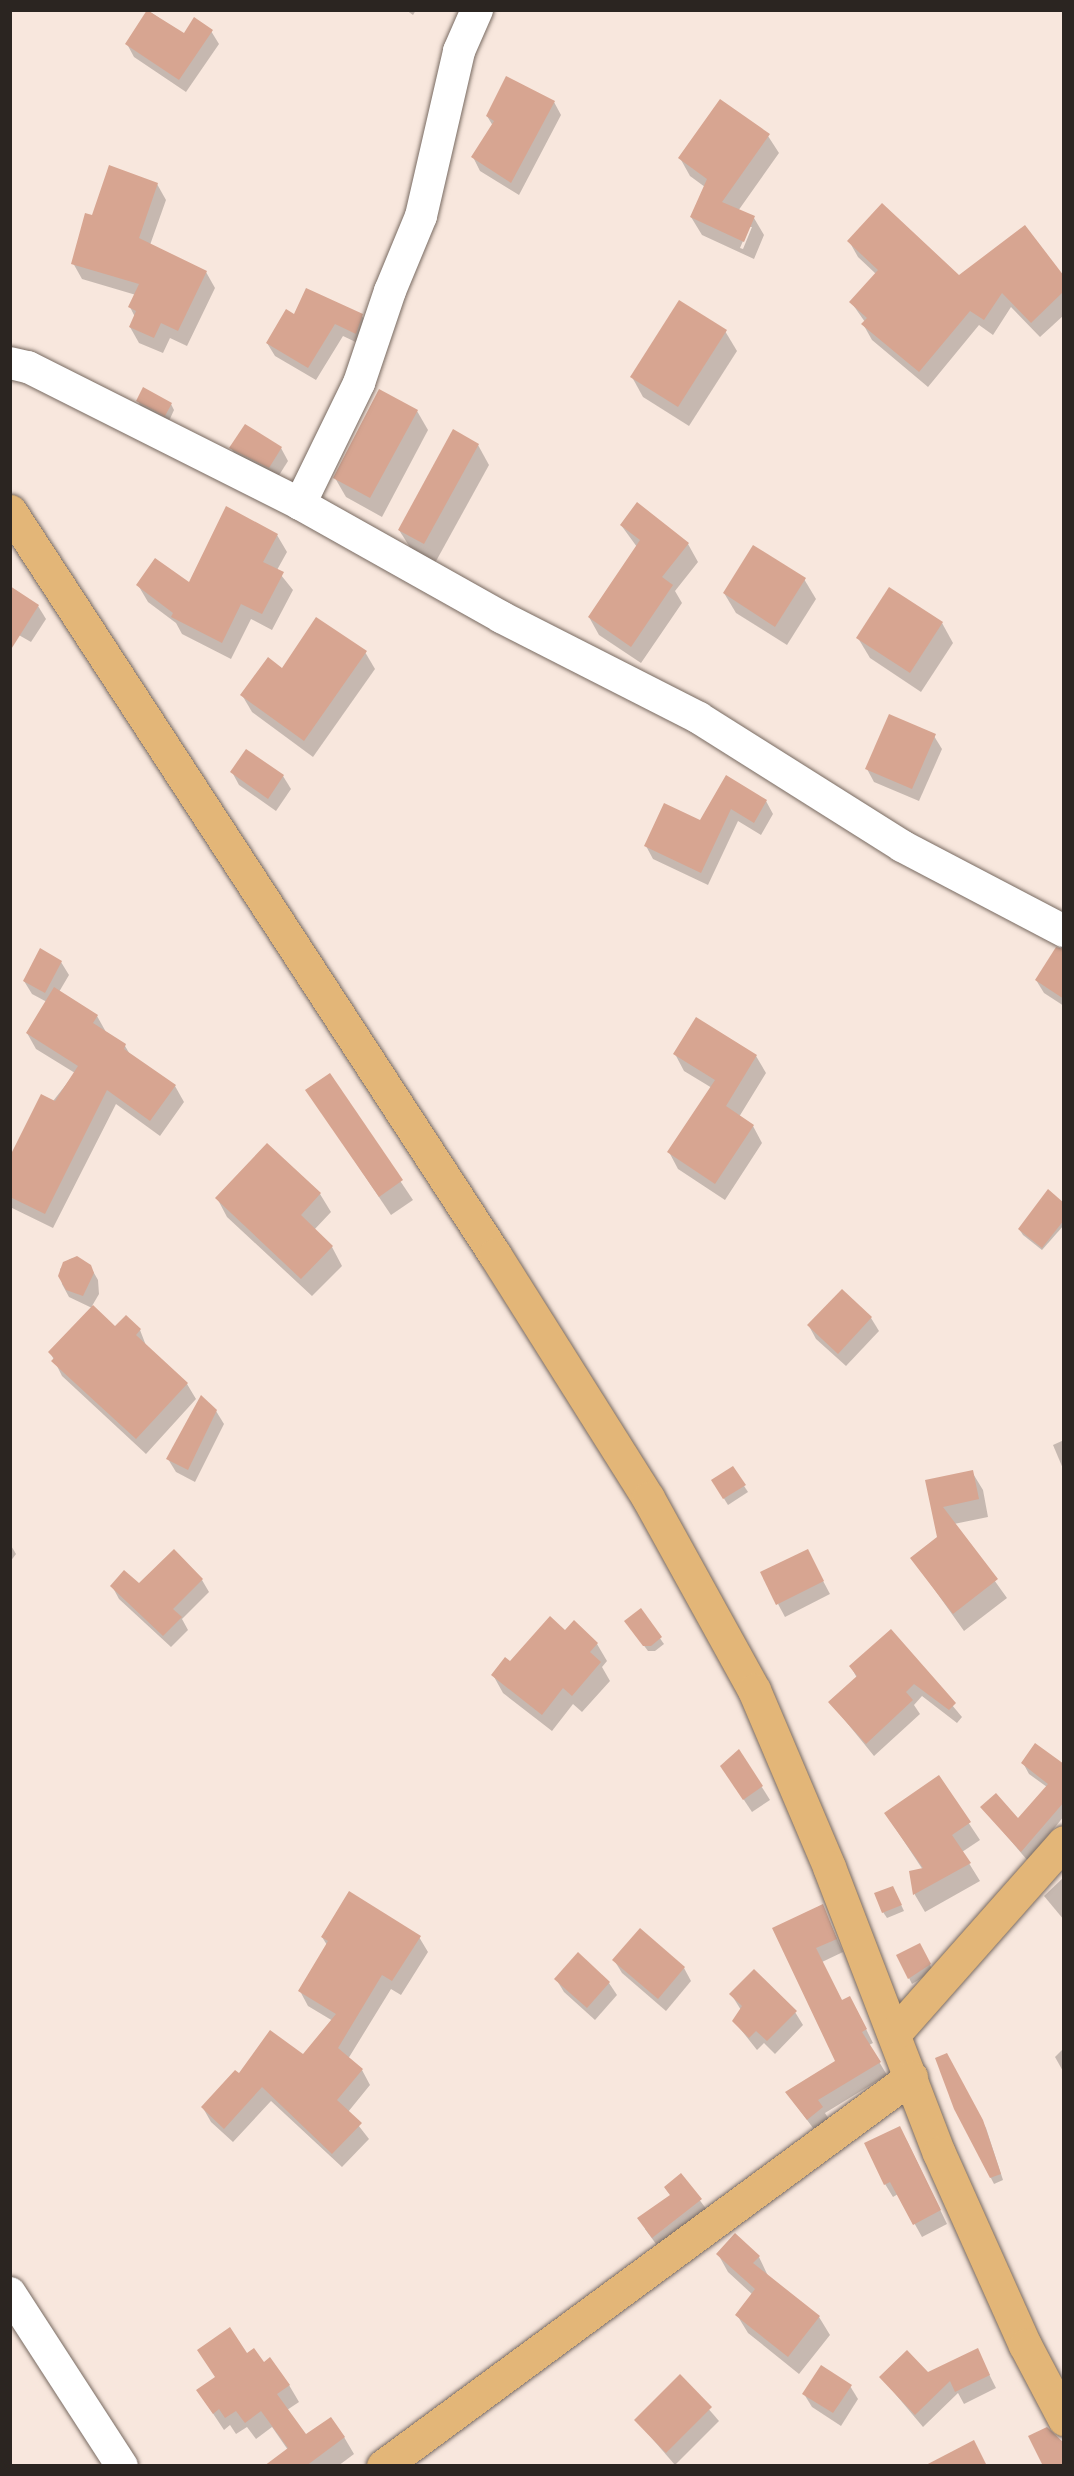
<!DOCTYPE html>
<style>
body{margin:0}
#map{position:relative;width:1074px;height:2476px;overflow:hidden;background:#f8e7dd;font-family:"Golos Text",sans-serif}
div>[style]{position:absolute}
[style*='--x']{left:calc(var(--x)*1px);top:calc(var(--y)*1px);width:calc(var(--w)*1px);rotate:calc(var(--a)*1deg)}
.shadow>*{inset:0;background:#0003}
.building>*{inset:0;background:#d7a591}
.roads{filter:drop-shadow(0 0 2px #786a61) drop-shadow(0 0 2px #786a61)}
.minor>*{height:32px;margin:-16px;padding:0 16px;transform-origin:16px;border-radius:16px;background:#fff}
.major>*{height:33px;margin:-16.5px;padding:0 16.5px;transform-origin:16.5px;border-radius:16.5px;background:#e3b678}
span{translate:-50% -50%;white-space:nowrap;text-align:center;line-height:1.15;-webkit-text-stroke:4.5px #fff;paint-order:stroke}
.frame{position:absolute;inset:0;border:12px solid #2b2521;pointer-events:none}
</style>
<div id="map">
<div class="shadow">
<div style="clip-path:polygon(406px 10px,416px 10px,413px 15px)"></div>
<div style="clip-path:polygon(149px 11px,184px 35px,211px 31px,219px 44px,186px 92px,134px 57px,127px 44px)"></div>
<div style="clip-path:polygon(554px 102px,561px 115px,519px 195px,480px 171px,473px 157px,493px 126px,487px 116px)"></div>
<div style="clip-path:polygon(evenodd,768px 136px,779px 153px,738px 211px,754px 218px,764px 235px,754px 259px,702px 235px,691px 217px,705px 187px,690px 176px,680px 158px,768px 136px,749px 227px,752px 227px,743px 249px,740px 248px,749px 227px)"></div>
<div style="clip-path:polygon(157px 184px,166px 200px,150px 245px,206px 272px,215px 288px,187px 346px,170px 338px,163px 353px,139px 343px,130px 327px,135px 317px,130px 307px,136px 295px,82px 279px,73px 263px,93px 217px)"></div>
<div style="clip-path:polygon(849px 241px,959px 277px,1064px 278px,1064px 315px,1040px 337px,1011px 307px,993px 335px,979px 325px,928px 387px,872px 340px,863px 324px,865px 322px,851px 302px,876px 274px,858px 257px)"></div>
<div style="clip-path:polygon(294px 316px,362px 316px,370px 329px,364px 346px,343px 336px,316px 380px,275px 356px,267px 343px)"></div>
<div style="clip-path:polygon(725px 331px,737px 351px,689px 426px,643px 397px,632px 377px)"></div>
<div style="clip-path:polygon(138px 401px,171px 404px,174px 410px,169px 421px,141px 407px)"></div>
<div style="clip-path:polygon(417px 411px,428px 430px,382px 517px,346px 497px,335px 478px)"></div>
<div style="clip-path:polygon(478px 445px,489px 465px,435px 563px,411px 549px,399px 530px)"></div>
<div style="clip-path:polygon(231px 448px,281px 448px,288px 461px,276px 480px,239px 461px)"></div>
<div style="clip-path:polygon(637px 504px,688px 544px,698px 562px,675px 591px,682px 603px,641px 663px,599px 635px,589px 617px,637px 547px,621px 525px)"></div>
<div style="clip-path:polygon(277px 535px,287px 552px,277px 570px,293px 590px,272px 630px,251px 619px,231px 659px,182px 634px,176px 623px,148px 602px,138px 585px,189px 584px)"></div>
<div style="clip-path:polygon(804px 579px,816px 599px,787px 645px,736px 613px,724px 593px)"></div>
<div style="clip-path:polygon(38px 606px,46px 619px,31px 642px,10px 630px)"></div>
<div style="clip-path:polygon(942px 623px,953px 643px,921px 692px,870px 658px,858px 638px)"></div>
<div style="clip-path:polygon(365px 652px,375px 669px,313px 757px,252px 712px,242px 695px,283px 670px)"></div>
<div style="clip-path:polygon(934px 736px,942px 749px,919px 801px,874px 782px,867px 769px)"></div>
<div style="clip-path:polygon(247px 751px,283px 776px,291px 789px,276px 811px,239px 785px,232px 772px)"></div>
<div style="clip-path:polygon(727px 777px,766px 801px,773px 814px,761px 835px,738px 821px,708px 885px,653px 859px,646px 846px,700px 822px)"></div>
<div style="clip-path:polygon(1064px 953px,1064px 1006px,1044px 993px,1036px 980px)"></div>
<div style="clip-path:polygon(61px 962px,69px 975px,59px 992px,97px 1016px,106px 1032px,125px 1046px,131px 1056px,175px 1086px,184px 1102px,160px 1136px,116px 1104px,53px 1228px,10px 1207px,10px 1156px,75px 1073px,36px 1049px,27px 1033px,47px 1002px,32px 994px,24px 981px)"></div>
<div style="clip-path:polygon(675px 1054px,756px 1056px,766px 1073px,739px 1117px,753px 1126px,762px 1143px,725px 1200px,678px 1169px,669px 1152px,712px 1088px,684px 1071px)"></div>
<div style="clip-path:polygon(329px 1075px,413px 1200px,391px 1215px,307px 1090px)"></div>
<div style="clip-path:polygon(267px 1145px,320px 1194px,331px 1212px,314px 1230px,332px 1247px,342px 1266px,312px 1296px,227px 1217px,217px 1198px)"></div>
<div style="clip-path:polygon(1064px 1205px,1064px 1225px,1042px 1250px,1023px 1235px,1019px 1229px)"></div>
<div style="clip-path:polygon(77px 1258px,90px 1266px,98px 1280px,99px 1294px,92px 1306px,115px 1329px,126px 1317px,140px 1330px,147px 1348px,187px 1384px,196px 1399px,146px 1454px,62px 1376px,50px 1352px,92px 1308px,69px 1297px,62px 1284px,60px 1269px,70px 1259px)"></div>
<div style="clip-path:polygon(842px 1291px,871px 1318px,879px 1331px,846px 1366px,816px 1339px,809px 1326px)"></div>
<div style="clip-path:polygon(216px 1411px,224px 1424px,195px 1482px,176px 1472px,168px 1459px)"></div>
<div style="clip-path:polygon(1064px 1440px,1064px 1471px,1053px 1445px)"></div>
<div style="clip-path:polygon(733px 1469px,748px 1492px,728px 1505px,713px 1481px)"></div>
<div style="clip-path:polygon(972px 1472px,983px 1490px,988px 1517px,954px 1524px,1007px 1598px,964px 1631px,912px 1558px,939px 1538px,927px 1481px)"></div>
<div style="clip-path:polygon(10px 1544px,16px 1554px,10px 1562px)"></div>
<div style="clip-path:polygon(814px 1564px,830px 1594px,785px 1617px,778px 1604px)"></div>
<div style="clip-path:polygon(202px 1580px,209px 1592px,182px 1619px,188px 1630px,171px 1647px,119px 1599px,112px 1586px)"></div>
<div style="clip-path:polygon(640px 1610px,664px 1644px,655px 1651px,648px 1651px,630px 1627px)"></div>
<div style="clip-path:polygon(890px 1631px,962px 1717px,957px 1723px,922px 1696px,914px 1705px,920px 1714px,874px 1756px,830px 1702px,857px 1678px,851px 1667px)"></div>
<div style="clip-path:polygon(565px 1632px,597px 1644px,607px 1661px,602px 1667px,610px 1681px,582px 1712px,573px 1704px,552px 1731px,503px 1693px,493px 1675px)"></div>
<div style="clip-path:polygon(739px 1751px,770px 1800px,752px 1812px,730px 1779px)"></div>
<div style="clip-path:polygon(1023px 1763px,1064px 1765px,1064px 1816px,1028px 1861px,982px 1807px,1018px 1820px,1047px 1787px,1029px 1774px)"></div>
<div style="clip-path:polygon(938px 1777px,980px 1840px,962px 1852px,980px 1881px,925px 1912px,915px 1895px,910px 1872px,923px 1870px,886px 1814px)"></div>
<div style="clip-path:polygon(1064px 1877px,1064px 1920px,1044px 1896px)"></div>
<div style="clip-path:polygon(896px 1894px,904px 1911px,887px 1918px,883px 1912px)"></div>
<div style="clip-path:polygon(822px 1905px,843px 1952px,822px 1962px,842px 2001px,857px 2011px,873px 2043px,869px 2045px,887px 2075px,825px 2113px,830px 2121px,816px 2132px,787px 2093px,837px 2062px,774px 1928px)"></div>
<div style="clip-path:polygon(322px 1937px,419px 1937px,428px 1952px,401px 1995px,391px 1989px,348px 2059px,362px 2070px,370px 2085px,348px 2112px,369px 2139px,342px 2167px,271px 2101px,233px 2142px,211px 2122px,203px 2108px,239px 2075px,303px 2056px,333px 2021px,308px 2006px,300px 1991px,327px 1945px)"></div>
<div style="clip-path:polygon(923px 1951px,933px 1971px,912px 1984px,909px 1978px)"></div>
<div style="clip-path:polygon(614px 1960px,684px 1968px,691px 1981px,666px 2011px,622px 1973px)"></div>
<div style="clip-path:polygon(556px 1979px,609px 1983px,617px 1995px,595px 2020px,564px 1992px)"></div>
<div style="clip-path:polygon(731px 1994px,795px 2012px,803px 2025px,775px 2054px,764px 2043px,757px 2050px,734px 2021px,741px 2010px)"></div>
<div style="clip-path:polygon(1064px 2048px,1064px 2073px,1055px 2057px)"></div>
<div style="clip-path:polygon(947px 2055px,986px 2128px,1003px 2180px,994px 2184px,955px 2108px)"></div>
<div style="clip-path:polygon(907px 2141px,947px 2224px,922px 2237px,898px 2194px,893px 2197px,885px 2184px)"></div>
<div style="clip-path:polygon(681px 2175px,707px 2210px,659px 2248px,645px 2229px,671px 2196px,665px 2188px)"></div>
<div style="clip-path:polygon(718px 2254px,759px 2257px,768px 2276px,819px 2317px,830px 2335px,799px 2374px,748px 2333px,737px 2315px,753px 2295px,728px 2272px)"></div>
<div style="clip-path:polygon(977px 2350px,996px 2388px,964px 2404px,958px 2393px,923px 2427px,881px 2377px,928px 2374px)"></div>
<div style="clip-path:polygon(247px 2355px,289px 2385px,299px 2402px,287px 2410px,306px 2436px,344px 2437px,354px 2454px,338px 2466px,271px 2466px,288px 2450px,272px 2427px,256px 2439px,247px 2427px,236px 2434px,230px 2425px,224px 2430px,198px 2391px)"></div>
<div style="clip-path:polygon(680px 2376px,719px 2421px,675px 2465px,636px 2420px)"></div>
<div style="clip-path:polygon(850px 2386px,858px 2399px,841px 2426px,812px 2407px,804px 2394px)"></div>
</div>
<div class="building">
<div style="clip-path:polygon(147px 10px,184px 33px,194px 17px,213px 30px,179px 80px,125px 44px)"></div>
<div style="clip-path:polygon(506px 76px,555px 101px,511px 183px,471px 157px,494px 121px,486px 116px)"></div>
<div style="clip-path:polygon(720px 99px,770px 134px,722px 202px,755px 216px,744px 242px,690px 217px,707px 179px,678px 158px)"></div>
<div style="clip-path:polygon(109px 165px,158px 183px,139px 238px,207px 271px,178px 331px,161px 323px,154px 338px,129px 327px,136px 311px,128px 307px,139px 284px,71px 264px,85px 213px,92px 215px)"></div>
<div style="clip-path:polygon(882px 203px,959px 275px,1025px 225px,1064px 276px,1064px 291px,1031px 323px,1002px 293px,984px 320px,970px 311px,919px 372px,861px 324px,867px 318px,849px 302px,878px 270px,847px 241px)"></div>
<div style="clip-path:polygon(306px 288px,363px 314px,356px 334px,335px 324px,308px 368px,266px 343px,286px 309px,294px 314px)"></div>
<div style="clip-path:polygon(679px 300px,727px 330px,678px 407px,630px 377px)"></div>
<div style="clip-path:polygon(143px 387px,172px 403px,165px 416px,136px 401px)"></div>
<div style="clip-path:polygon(379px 389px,418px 410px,370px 498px,333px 478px)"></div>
<div style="clip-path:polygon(245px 424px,282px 447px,269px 468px,229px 448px)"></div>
<div style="clip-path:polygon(453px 429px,479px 444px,424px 544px,398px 530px)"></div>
<div style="clip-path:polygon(637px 502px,689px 543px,662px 577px,673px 585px,631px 647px,588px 617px,640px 540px,620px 525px)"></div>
<div style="clip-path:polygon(226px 506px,278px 534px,263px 562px,284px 572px,262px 614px,241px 604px,222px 643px,171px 617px,173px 613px,136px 585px,155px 558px,189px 582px)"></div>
<div style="clip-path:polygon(753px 545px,806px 578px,775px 627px,723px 593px)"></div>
<div style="clip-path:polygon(10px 586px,39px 605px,10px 651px)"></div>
<div style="clip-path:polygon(889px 587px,943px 622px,910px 673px,856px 638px)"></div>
<div style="clip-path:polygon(316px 617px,367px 651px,304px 741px,240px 695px,268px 657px,282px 668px)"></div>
<div style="clip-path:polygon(889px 714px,936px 734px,912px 789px,865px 769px)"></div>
<div style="clip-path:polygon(246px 749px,284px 775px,268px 799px,230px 772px)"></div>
<div style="clip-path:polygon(726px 775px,767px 800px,754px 823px,731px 809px,701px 873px,644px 846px,664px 803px,700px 820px)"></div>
<div style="clip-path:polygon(1056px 947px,1064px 949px,1064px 999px,1035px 980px)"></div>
<div style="clip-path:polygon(40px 948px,62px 961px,45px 993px,23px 981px)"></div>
<div style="clip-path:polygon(54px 987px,98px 1015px,93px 1023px,126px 1044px,124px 1049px,176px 1085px,150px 1121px,107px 1090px,45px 1214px,10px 1197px,10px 1156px,41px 1094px,55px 1101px,78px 1066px,26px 1033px)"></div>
<div style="clip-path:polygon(696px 1017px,757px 1055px,726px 1106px,754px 1125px,715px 1184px,667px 1152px,715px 1080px,673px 1054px)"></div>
<div style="clip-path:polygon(330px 1073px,403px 1180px,379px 1197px,305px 1090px)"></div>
<div style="clip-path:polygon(267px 1143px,321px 1193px,301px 1215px,333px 1246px,301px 1279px,215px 1198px)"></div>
<div style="clip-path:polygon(1048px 1189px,1064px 1203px,1064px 1220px,1042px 1248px,1018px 1229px)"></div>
<div style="clip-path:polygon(77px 1256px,91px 1265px,94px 1273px,83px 1296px,66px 1290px,58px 1276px,63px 1262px)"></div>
<div style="clip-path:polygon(842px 1289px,872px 1317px,838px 1354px,807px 1325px)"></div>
<div style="clip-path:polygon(93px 1305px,115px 1326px,126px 1315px,141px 1329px,136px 1335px,188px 1383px,136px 1439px,51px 1361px,54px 1358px,48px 1352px)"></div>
<div style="clip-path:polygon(201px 1395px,217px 1410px,188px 1470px,166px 1459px)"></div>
<div style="clip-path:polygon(733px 1466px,746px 1485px,723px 1499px,711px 1480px)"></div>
<div style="clip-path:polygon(973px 1470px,979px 1499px,943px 1507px,998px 1579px,953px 1614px,910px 1558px,937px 1537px,925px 1480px)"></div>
<div style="clip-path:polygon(174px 1549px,203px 1579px,173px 1609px,182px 1617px,163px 1636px,110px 1586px,124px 1570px,139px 1583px)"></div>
<div style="clip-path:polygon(808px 1549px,824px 1581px,776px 1605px,760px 1572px)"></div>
<div style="clip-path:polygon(641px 1608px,662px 1637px,651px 1646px,643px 1646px,624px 1621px)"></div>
<div style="clip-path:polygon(550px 1616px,565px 1630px,574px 1620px,598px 1643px,590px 1652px,601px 1662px,572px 1696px,563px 1688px,542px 1715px,491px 1675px,505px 1657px,510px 1661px)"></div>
<div style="clip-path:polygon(891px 1629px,956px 1703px,949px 1710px,914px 1684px,906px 1692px,913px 1700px,866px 1744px,828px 1702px,857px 1676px,849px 1666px)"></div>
<div style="clip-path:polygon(1035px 1743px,1064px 1764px,1064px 1802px,1021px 1852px,980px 1807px,996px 1793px,1018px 1818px,1048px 1784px,1021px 1763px)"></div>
<div style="clip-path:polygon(739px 1749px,763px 1786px,743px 1800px,720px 1766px)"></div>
<div style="clip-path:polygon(939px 1775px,971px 1822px,952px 1835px,971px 1863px,913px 1895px,909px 1871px,923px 1868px,884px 1813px)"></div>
<div style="clip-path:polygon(893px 1886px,902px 1905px,882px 1913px,874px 1893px)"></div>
<div style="clip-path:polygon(349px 1891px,421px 1936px,392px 1981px,382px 1975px,338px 2048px,363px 2069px,337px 2100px,362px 2123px,332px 2154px,262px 2087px,224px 2129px,201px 2107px,235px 2070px,239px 2073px,270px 2030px,303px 2054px,336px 2014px,298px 1991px,328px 1941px,321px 1937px)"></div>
<div style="clip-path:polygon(823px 1904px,837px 1939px,816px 1948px,842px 2000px,850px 1996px,867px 2029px,862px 2032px,881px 2062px,818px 2100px,823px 2107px,807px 2120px,785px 2092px,835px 2061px,772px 1928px)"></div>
<div style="clip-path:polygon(640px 1928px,685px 1967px,658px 1999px,612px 1960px)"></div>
<div style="clip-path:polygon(920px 1943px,931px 1964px,908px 1979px,896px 1955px)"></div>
<div style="clip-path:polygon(578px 1952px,610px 1982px,587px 2008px,554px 1979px)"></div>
<div style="clip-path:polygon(754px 1969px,797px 2011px,767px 2041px,756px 2031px,749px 2038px,732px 2021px,742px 2006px,729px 1994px)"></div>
<div style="clip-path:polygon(947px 2053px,983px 2120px,1001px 2174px,990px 2178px,954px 2109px,935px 2058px)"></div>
<div style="clip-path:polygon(900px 2126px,941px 2210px,913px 2225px,890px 2182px,884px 2185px,864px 2143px)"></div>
<div style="clip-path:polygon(681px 2173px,702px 2199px,652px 2238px,637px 2218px,670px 2195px,664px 2187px)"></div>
<div style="clip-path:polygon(735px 2233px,760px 2256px,753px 2263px,820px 2316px,788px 2357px,735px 2315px,755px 2289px,716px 2254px)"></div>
<div style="clip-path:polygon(230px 2327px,247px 2353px,254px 2348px,264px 2362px,270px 2357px,290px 2385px,277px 2394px,306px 2434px,331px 2417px,345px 2437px,306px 2466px,264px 2466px,288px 2448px,261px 2411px,245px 2423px,236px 2411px,225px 2418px,219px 2409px,213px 2414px,196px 2390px,215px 2377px,197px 2350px)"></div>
<div style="clip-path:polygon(978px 2348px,990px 2375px,955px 2392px,950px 2381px,915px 2415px,879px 2377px,907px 2350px,928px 2372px)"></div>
<div style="clip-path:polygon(821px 2365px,852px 2385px,833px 2413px,802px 2394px)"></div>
<div style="clip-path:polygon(680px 2374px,712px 2407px,666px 2453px,634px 2420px)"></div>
<div style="clip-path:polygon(1047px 2427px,1064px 2443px,1064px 2466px,1043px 2466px,1028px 2436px)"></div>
<div style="clip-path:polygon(974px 2440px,987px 2466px,924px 2466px)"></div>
</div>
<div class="roads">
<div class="minor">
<div style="--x:10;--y:363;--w:18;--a:13"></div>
<div style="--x:28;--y:367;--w:305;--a:26.7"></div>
<div style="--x:300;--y:504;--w:231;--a:29.3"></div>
<div style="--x:501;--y:617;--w:222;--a:27"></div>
<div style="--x:699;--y:718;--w:240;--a:32.2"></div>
<div style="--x:902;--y:846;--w:183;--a:27.7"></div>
<div style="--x:300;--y:504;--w:135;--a:-64"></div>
<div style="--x:359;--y:383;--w:97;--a:-71.4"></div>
<div style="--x:390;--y:291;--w:81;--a:-67.5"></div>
<div style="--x:421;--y:216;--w:169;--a:-77"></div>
<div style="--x:459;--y:51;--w:45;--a:-66.3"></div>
<div style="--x:10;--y:2293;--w:206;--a:57.1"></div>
</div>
<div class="major">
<div style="--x:10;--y:511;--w:888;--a:56.9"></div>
<div style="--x:495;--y:1255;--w:287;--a:57.8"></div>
<div style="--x:648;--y:1498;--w:219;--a:61.1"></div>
<div style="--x:754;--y:1690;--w:192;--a:67"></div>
<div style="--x:829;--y:1867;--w:306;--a:69"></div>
<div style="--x:939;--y:2153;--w:210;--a:65.9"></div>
<div style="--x:1025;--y:2345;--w:84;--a:62.2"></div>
<div style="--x:894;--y:2034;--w:256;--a:-48.5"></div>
<div style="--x:383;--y:2466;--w:656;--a:-36.38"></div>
</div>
</div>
<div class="frame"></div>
</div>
